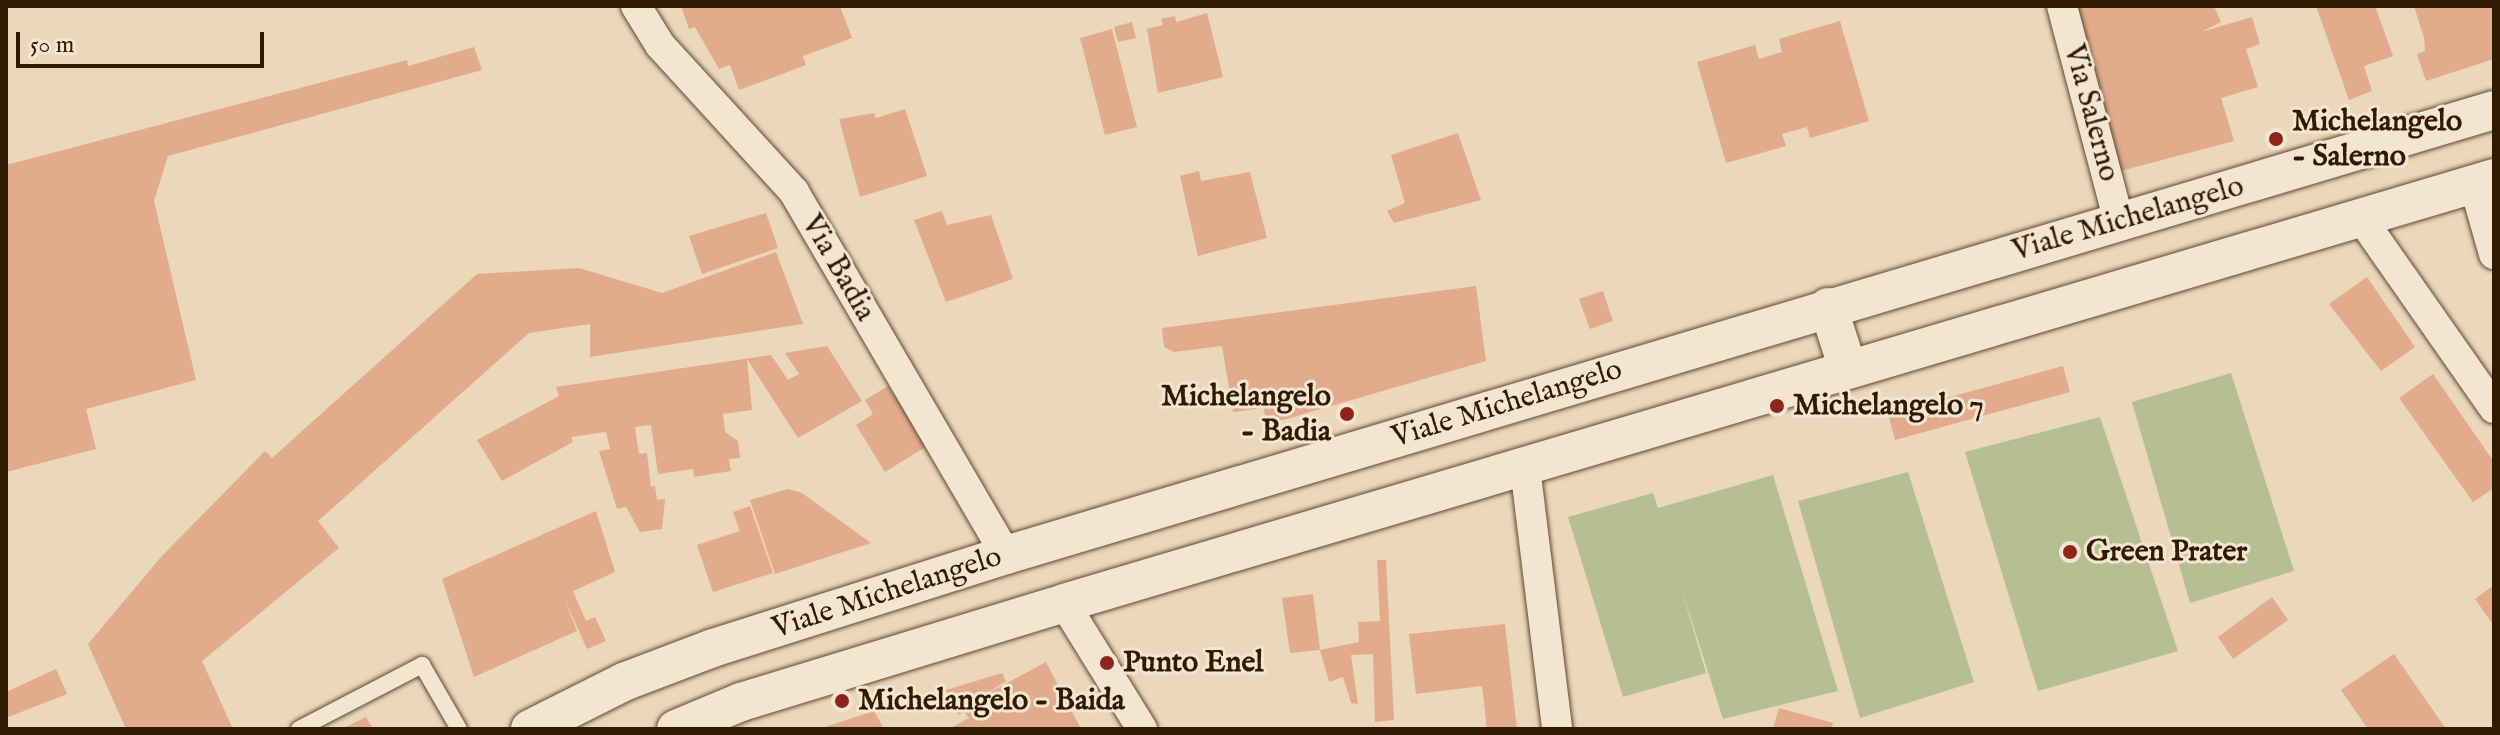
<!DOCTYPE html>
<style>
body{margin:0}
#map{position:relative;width:2500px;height:735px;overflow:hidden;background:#ebd7ba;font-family:"IM FELL English",serif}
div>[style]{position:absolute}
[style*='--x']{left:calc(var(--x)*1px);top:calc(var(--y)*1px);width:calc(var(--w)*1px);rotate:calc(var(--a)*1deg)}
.green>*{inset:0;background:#b5bf91}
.building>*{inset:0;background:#e2ab8c}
.roads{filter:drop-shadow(0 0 2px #60492e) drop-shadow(0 0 2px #60492e)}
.service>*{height:16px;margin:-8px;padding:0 8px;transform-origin:8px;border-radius:8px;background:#f2e5d2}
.minor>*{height:30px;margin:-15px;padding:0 15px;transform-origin:15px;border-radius:15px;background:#f2e5d2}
.tertiary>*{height:38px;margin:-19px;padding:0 19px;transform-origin:19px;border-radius:19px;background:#f2e5d2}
.dots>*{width:22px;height:22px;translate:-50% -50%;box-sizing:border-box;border:4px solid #f2e5d2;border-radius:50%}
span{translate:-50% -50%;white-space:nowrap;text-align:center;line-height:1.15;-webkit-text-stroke:6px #f2e5d2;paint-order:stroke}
.street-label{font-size:30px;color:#311a00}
.poi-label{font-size:30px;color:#311a00;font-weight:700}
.left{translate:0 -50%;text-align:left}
.right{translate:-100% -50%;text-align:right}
.frame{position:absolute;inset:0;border:8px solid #311a00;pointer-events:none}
.scale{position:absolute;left:16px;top:32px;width:248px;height:36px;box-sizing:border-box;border:4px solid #311a00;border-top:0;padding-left:10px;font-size:24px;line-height:28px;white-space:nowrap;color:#311a00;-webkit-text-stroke:6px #f2e5d2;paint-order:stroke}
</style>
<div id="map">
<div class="green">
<div style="clip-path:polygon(2231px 373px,2294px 571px,2190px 603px,2132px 402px)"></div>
<div style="clip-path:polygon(2100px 417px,2178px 651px,2038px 691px,1965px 452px)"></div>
<div style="clip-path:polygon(1908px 472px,1974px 682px,1860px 718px,1798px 501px)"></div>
<div style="clip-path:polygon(1773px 475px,1838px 691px,1723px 719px,1681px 587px,1706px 673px,1623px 697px,1568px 517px,1653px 493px,1658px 508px)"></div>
</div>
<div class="building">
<div style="clip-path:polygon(681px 6px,840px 6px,852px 38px,803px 56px,806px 65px,739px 90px,730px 65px,719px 69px,695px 27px,689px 29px)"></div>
<div style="clip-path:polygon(2071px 6px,2214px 6px,2221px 22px,2201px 32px,2252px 17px,2260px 44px,2246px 49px,2258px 87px,2221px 98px,2234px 141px,2113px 173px)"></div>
<div style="clip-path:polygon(2316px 6px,2375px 6px,2393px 56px,2364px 66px,2372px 91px,2349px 100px)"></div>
<div style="clip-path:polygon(2414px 6px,2494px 6px,2494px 59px,2426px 81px,2417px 54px,2425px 51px,2424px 38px)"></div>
<div style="clip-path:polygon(1207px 13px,1223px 77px,1158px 93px,1147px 29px,1163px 25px,1161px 19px,1175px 16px,1176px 22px)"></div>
<div style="clip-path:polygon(1840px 21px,1869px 121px,1810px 138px,1807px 127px,1782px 134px,1786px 146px,1726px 163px,1697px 62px,1755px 45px,1759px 59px,1782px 52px,1779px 39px)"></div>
<div style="clip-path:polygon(1132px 22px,1136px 38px,1118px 42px,1114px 27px)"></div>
<div style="clip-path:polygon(1112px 29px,1137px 127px,1105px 135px,1080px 38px)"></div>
<div style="clip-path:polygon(474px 47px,482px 70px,168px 156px,154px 201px,196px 380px,86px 409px,96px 449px,6px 472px,6px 165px,407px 60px,408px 66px)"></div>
<div style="clip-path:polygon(905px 109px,927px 176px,860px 197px,839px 119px,874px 113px,876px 118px)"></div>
<div style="clip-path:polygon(1458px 133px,1481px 200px,1394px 223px,1387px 211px,1405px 203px,1391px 155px)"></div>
<div style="clip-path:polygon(1199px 171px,1201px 181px,1250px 172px,1267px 238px,1198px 256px,1180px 176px)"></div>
<div style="clip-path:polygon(942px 211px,947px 225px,991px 215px,1013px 279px,946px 302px,914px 220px)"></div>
<div style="clip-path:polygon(766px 213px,778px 248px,702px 274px,689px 236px)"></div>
<div style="clip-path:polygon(776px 252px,803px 324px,590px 357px,590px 324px,529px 333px,318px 521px,339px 548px,202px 661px,233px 729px,126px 729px,88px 644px,161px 557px,265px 451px,272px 458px,477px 274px,579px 268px,662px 293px)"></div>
<div style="clip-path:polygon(2367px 277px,2415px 347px,2381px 371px,2329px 304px)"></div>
<div style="clip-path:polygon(1476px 286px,1486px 361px,1266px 425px,1264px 408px,1233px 412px,1222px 346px,1174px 352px,1164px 347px,1162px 328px)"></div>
<div style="clip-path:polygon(1603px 291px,1613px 321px,1590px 329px,1579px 299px)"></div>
<div style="clip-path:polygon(827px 346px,862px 401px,798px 438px,747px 359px,752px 410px,723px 414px,725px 432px,738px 441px,740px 458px,729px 459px,731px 471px,694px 477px,693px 469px,658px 474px,651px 425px,635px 427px,639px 454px,647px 453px,651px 487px,655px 486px,657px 500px,665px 499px,662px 529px,640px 532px,626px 507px,617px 509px,599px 451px,610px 449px,606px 432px,571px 437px,573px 442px,502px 481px,477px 440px,559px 396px,556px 387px,771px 355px,788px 380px,799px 374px,785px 353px)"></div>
<div style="clip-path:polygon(2063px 366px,2070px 392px,1895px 440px,1888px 414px)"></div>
<div style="clip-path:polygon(2433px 374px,2494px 462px,2494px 488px,2473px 502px,2399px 398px)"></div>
<div style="clip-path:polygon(888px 386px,927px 446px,885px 472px,856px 425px,873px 414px,865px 400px)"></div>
<div style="clip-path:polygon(788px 489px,802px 493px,871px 543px,775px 574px,750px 500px)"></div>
<div style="clip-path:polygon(750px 506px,773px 573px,713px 592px,697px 545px,740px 531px,733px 512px)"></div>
<div style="clip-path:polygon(596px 511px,615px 572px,573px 591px,586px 621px,595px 617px,606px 641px,587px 649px,564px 598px,577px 631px,474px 677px,442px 579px)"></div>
<div style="clip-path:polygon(1377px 560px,1386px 560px,1394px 720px,1375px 722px,1373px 654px,1351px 655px,1358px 704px,1351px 703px,1343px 677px,1329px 682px,1320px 650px,1359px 642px,1358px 622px,1380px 621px)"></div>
<div style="clip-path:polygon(2494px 585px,2494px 626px,2475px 599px)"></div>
<div style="clip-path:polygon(1313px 594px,1320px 650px,1290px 653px,1282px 598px)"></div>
<div style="clip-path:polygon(2272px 597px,2288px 620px,2233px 659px,2218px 637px)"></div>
<div style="clip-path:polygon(1505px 624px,1517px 729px,1487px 729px,1482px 686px,1416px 694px,1409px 634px)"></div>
<div style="clip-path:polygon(2394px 654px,2446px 729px,2368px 729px,2341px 690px)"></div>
<div style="clip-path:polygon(1046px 662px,1081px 729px,949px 729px,969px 718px,964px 712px,958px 715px,946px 690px,1002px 673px,1006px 681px,983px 696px)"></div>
<div style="clip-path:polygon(56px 669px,67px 694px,6px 718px,6px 692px)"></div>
<div style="clip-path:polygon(1779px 708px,1833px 723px,1831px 729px,1773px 729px)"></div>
<div style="clip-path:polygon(874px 711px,884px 729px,822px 729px,822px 728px)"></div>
<div style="clip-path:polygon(366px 717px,373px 729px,342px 729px)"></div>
</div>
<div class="roads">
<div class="service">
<div style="--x:299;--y:729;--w:139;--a:-27.5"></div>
<div style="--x:422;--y:665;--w:74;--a:60"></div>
</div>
<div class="minor">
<div style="--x:636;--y:6;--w:46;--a:58.4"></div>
<div style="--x:660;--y:45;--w:199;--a:47.6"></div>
<div style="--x:794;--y:192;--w:420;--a:59.7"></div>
<div style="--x:2062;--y:6;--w:222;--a:75.2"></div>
<div style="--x:2474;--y:184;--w:73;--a:74.1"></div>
<div style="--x:2361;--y:218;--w:232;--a:55"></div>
<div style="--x:1525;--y:467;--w:264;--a:83"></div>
<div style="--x:1064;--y:603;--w:148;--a:58.2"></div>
</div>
<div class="tertiary">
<div style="--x:1828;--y:307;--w:65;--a:72.1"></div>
<div style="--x:530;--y:729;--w:107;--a:-26.6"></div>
<div style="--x:626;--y:681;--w:93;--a:-20.8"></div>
<div style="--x:713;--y:648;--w:307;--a:-17.6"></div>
<div style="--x:1006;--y:555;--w:1553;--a:-16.65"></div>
<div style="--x:676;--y:729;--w:70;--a:-22.6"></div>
<div style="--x:741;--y:702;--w:338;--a:-17"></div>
<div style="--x:1064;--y:603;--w:1492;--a:-16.55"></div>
</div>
</div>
<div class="dots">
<div style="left:2276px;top:139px;background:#8f2418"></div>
<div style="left:1777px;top:406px;background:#8f2418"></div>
<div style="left:1347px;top:414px;background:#8f2418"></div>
<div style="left:2070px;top:552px;background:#8f2418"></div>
<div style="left:1107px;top:663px;background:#8f2418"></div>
<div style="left:842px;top:701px;background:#8f2418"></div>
</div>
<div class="street-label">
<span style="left:2091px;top:113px;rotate:75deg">Via Salerno</span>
<span style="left:2128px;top:219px;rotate:-16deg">Viale Michelangelo</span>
<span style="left:838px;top:268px;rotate:60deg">Via Badia</span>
<span style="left:1507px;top:404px;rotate:-17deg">Viale Michelangelo</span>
<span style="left:887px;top:593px;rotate:-18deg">Viale Michelangelo</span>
</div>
<div class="poi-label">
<span class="left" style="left:2292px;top:139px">Michelangelo<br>- Salerno</span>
<span class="right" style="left:1331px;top:414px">Michelangelo<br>- Badia</span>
<span class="left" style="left:1793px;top:406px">Michelangelo 7</span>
<span class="left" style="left:2086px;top:552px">Green Prater</span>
<span class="left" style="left:1123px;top:663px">Punto Enel</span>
<span class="left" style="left:858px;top:701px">Michelangelo - Baida</span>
</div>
<div class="frame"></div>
<div class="scale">50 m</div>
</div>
